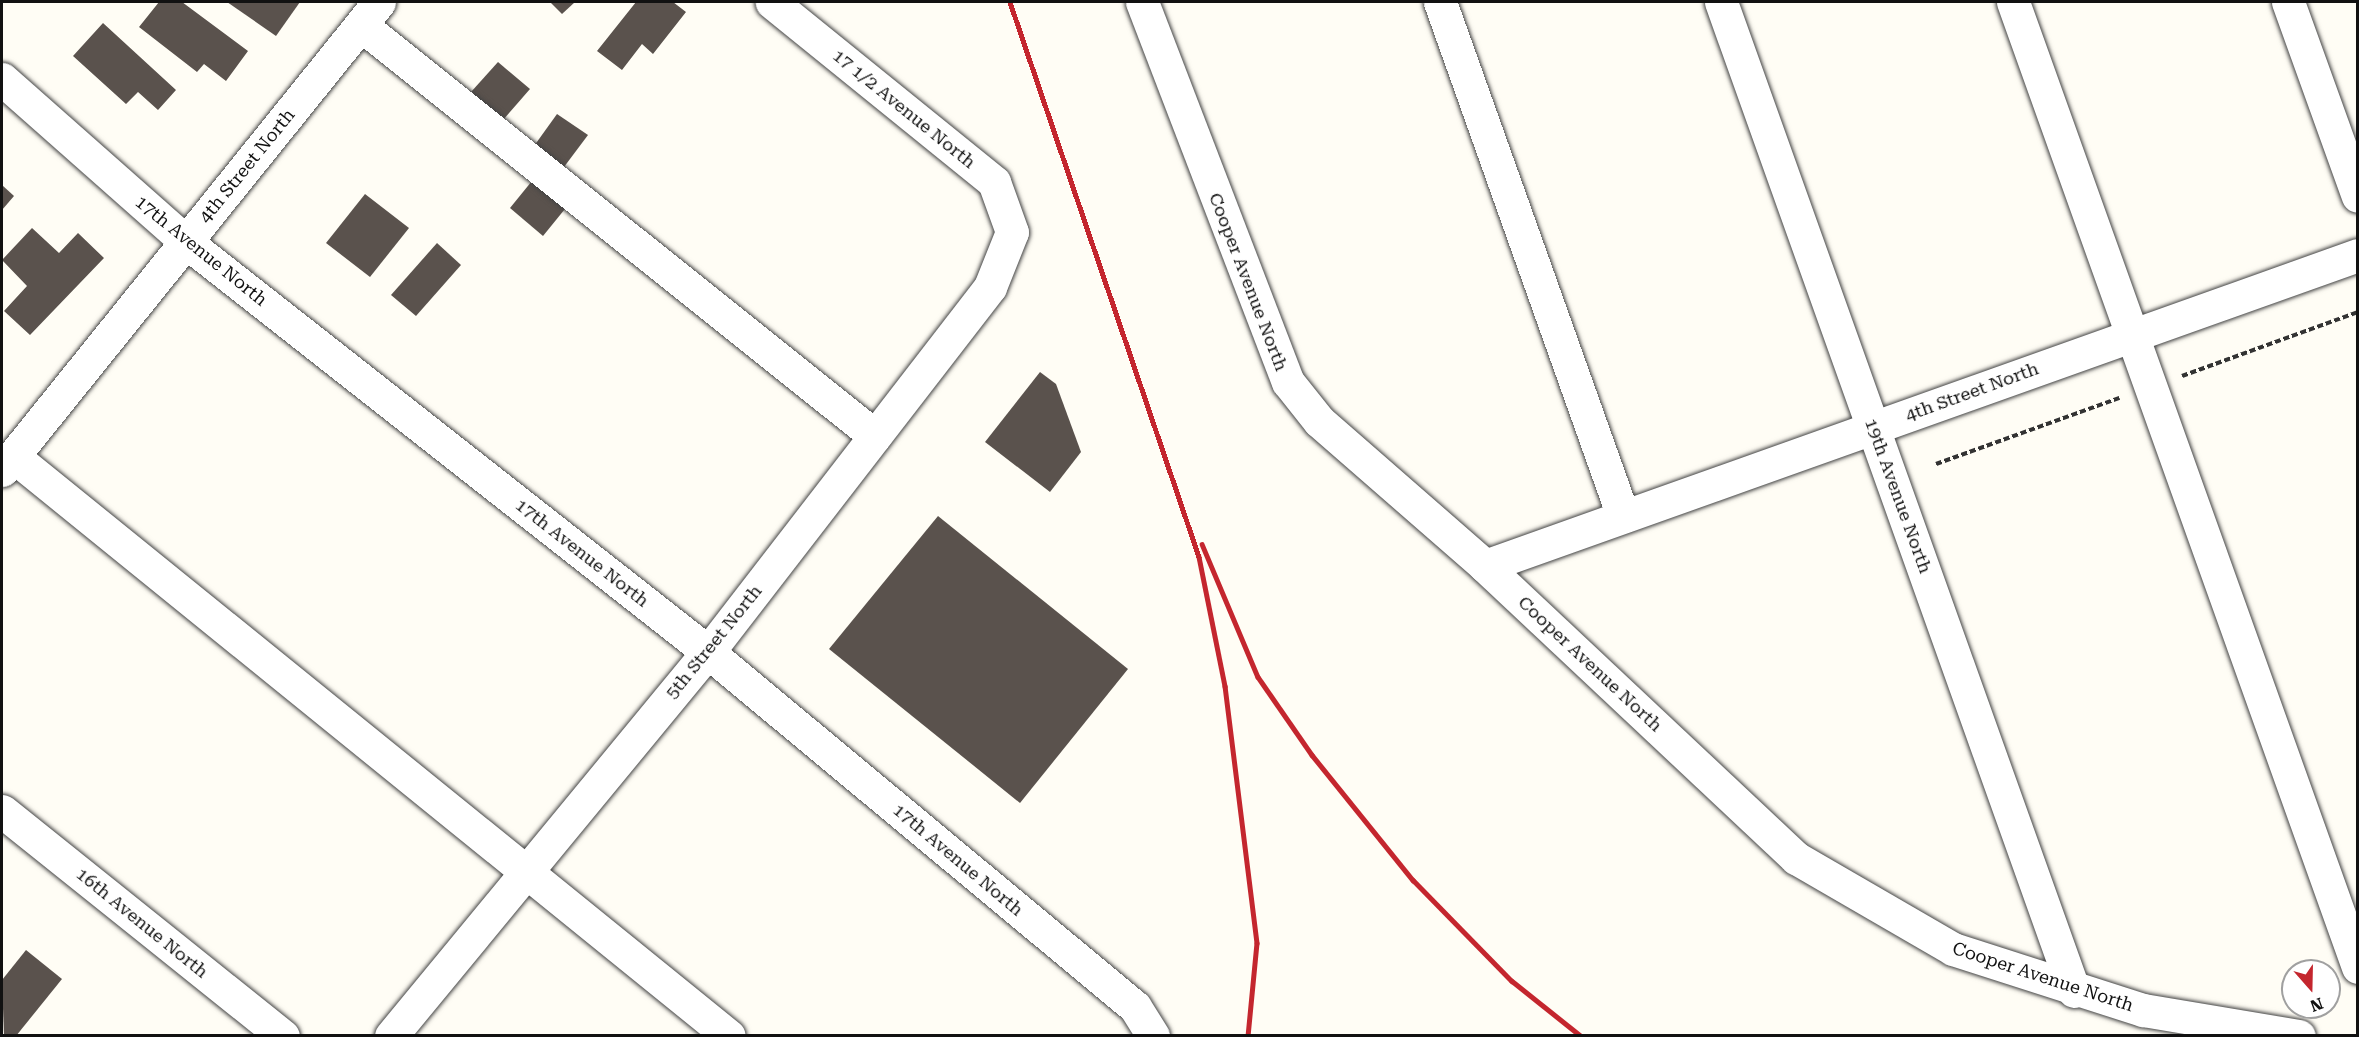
<!DOCTYPE html>
<style>
body{margin:0}
#map{position:relative;width:2359px;height:1037px;overflow:hidden;background:#fffdf5;font-family:"Roboto Serif",serif}
div>[style]{position:absolute}
[style*='--x']{left:calc(var(--x)*1px);top:calc(var(--y)*1px);width:calc(var(--w)*1px);rotate:calc(var(--a)*1deg)}
.building>*{inset:0;background:#5a524d}
.path>*{height:4px;margin-top:-2px;transform-origin:0;background:repeating-linear-gradient(90deg,#333 0 6px,transparent 0 9px)}
.roads{filter:drop-shadow(0 0 2px #444) drop-shadow(0 0 2px #444)}
.minor>*{height:33px;margin:-16.5px;padding:0 16.5px;transform-origin:16.5px;border-radius:16.5px;background:#fff}
.rail>*{height:4.5px;margin:-2.25px;padding:0 2.25px;transform-origin:2.25px;border-radius:2.25px;background:#c4262e}
span{translate:-50% -50%;white-space:nowrap;text-align:center;line-height:1.15;-webkit-text-stroke:6px #fff;paint-order:stroke}
.street-label{font-size:18px;color:#111}
.frame{position:absolute;inset:0;border:3px solid #111;pointer-events:none}
.north{position:absolute;left:2281px;top:959px;width:60px;height:60px;box-sizing:border-box;background:#fff;border:2px solid #a0a0a0;border-radius:50%;rotate:160deg;font-size:16px;font-weight:700;line-height:24px;text-align:center;color:#111}
.north::after{content:'';display:block;margin:auto;width:21px;height:27px;background:#c4262e;clip-path:polygon(50% 0,100% 100%,50% 72%,0 100%)}
</style>
<div id="map">
<div class="building">
<div style="clip-path:polygon(159px 2px,182px 2px,248px 51px,226px 81px,204px 64px,197px 72px,139px 27px)"></div>
<div style="clip-path:polygon(227px 2px,300px 2px,276px 36px)"></div>
<div style="clip-path:polygon(550px 2px,575px 2px,562px 14px)"></div>
<div style="clip-path:polygon(636px 2px,673px 2px,686px 12px,653px 54px,642px 44px,622px 70px,597px 51px)"></div>
<div style="clip-path:polygon(103px 23px,176px 90px,158px 110px,138px 92px,126px 104px,73px 56px)"></div>
<div style="clip-path:polygon(498px 62px,530px 89px,503px 120px,471px 92px)"></div>
<div style="clip-path:polygon(557px 114px,588px 135px,564px 167px,534px 146px)"></div>
<div style="clip-path:polygon(536px 176px,569px 204px,543px 236px,510px 208px)"></div>
<div style="clip-path:polygon(2px 185px,14px 196px,2px 210px)"></div>
<div style="clip-path:polygon(365px 194px,409px 228px,370px 277px,326px 243px)"></div>
<div style="clip-path:polygon(32px 228px,59px 253px,78px 233px,104px 258px,30px 335px,4px 311px,27px 286px,2px 260px)"></div>
<div style="clip-path:polygon(437px 243px,461px 265px,416px 316px,391px 295px)"></div>
<div style="clip-path:polygon(1040px 372px,1056px 384px,1081px 452px,1050px 492px,985px 442px)"></div>
<div style="clip-path:polygon(938px 516px,1128px 669px,1020px 803px,829px 649px)"></div>
<div style="clip-path:polygon(26px 950px,62px 979px,16px 1036px,4px 1036px,2px 980px)"></div>
</div>
<div class="path">
<div style="--x:2182;--y:376;--w:187;--a:-20"></div>
<div style="--x:1936;--y:464;--w:195;--a:-19.8"></div>
</div>
<div class="roads">
<div class="minor">
<div style="--x:1142;--y:2;--w:407;--a:69"></div>
<div style="--x:1288;--y:382;--w:50;--a:51.5"></div>
<div style="--x:1319;--y:421;--w:220;--a:41.1"></div>
<div style="--x:1485;--y:566;--w:427;--a:43.2"></div>
<div style="--x:1796;--y:858;--w:181;--a:30.1"></div>
<div style="--x:1953;--y:949;--w:200;--a:17.8"></div>
<div style="--x:2143;--y:1010;--w:158;--a:9.5"></div>
<div style="--x:1440;--y:2;--w:546;--a:70.4"></div>
<div style="--x:1721;--y:2;--w:1050;--a:70.36"></div>
<div style="--x:2013;--y:2;--w:1025;--a:70.33"></div>
<div style="--x:2288;--y:2;--w:206;--a:70.2"></div>
<div style="--x:361;--y:25;--w:658;--a:38.65"></div>
<div style="--x:2;--y:79;--w:246;--a:41.5"></div>
<div style="--x:186;--y:242;--w:664;--a:38.15"></div>
<div style="--x:708;--y:652;--w:555;--a:39.74"></div>
<div style="--x:1135;--y:1007;--w:34;--a:58"></div>
<div style="--x:13;--y:456;--w:921;--a:39.01"></div>
<div style="--x:2;--y:470;--w:601;--a:-51.15"></div>
<div style="--x:1485;--y:566;--w:927;--a:-19.61"></div>
<div style="--x:2;--y:811;--w:360;--a:38.7"></div>
<div style="--x:391;--y:1036;--w:498;--a:-50.5"></div>
<div style="--x:708;--y:652;--w:461;--a:-52.3"></div>
<div style="--x:990;--y:287;--w:59;--a:-68.2"></div>
<div style="--x:1012;--y:232;--w:53;--a:-109.8"></div>
<div style="--x:994;--y:182;--w:286;--a:-141"></div>
</div>
</div>
<div class="rail">
<div style="--x:1010;--y:2;--w:586;--a:71.19"></div>
<div style="--x:1199;--y:557;--w:132;--a:78.6"></div>
<div style="--x:1225;--y:686;--w:259;--a:82.9"></div>
<div style="--x:1257;--y:943;--w:93;--a:95.5"></div>
<div style="--x:1202;--y:544;--w:144;--a:67.2"></div>
<div style="--x:1258;--y:677;--w:95;--a:55.3"></div>
<div style="--x:1312;--y:755;--w:161;--a:51.1"></div>
<div style="--x:1413;--y:880;--w:141;--a:45.6"></div>
<div style="--x:1512;--y:981;--w:88;--a:38.6"></div>
</div>
<div class="street-label">
<span style="left:904px;top:109px;rotate:39deg">17 1/2 Avenue North</span>
<span style="left:247px;top:166px;rotate:-51deg">4th Street North</span>
<span style="left:201px;top:251px;rotate:39deg">17th Avenue North</span>
<span style="left:1248px;top:282px;rotate:69deg">Cooper Avenue North</span>
<span style="left:1972px;top:392px;rotate:-20deg">4th Street North</span>
<span style="left:1898px;top:496px;rotate:70deg">19th Avenue North</span>
<span style="left:582px;top:553px;rotate:38deg">17th Avenue North</span>
<span style="left:714px;top:642px;rotate:-51deg">5th Street North</span>
<span style="left:1590px;top:664px;rotate:43deg">Cooper Avenue North</span>
<span style="left:958px;top:860px;rotate:40deg">17th Avenue North</span>
<span style="left:142px;top:923px;rotate:39deg">16th Avenue North</span>
<span style="left:2043px;top:977px;rotate:18deg">Cooper Avenue North</span>
</div>
<div class="frame"></div>
<div class="north">N</div>
</div>
